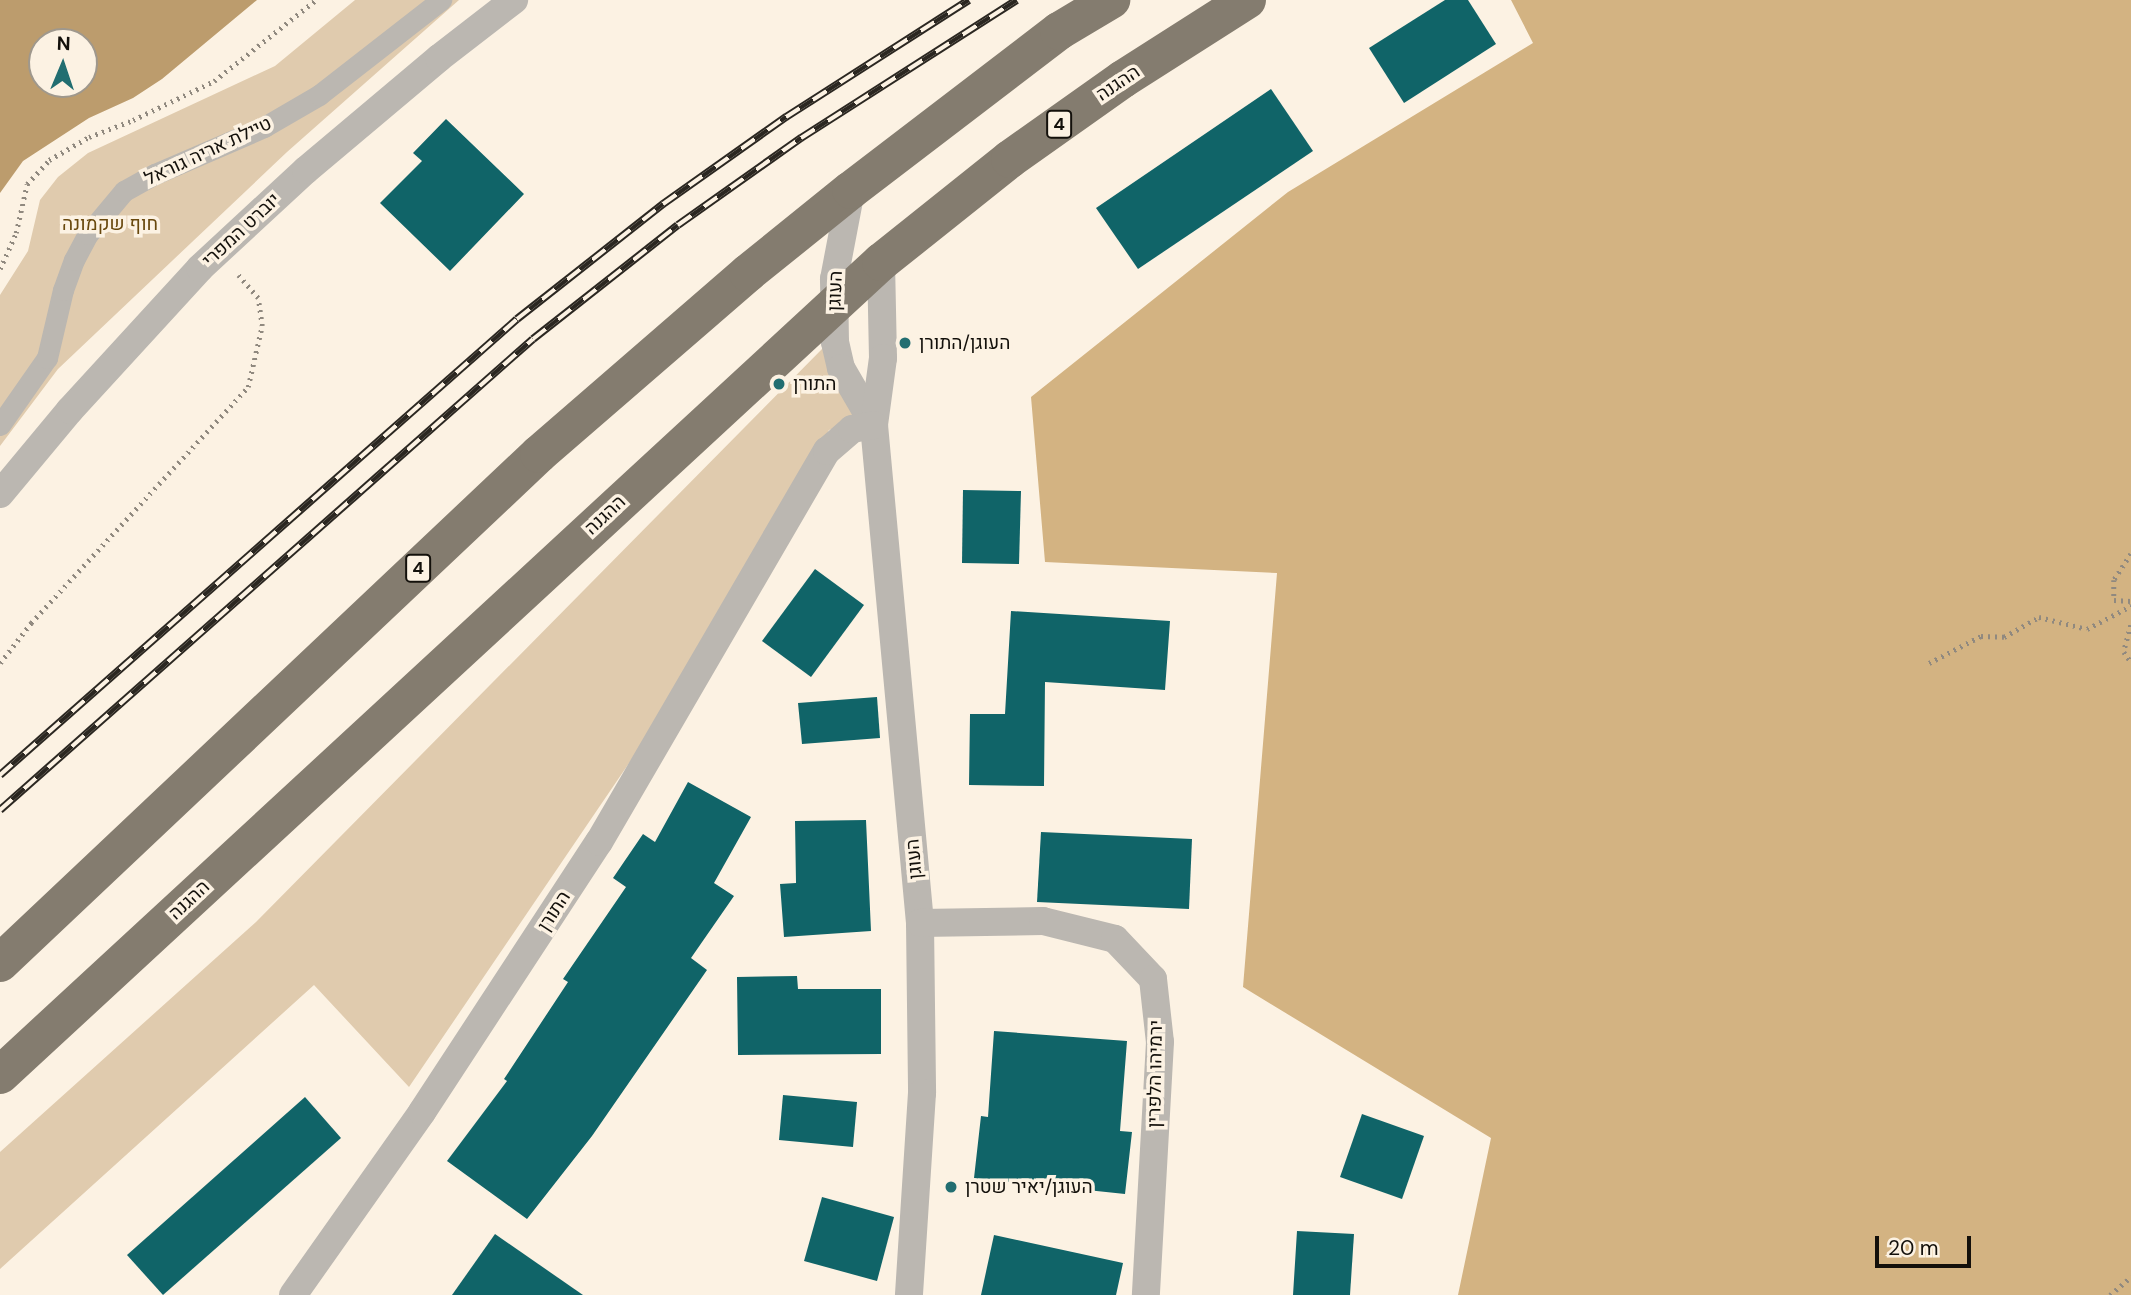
<!DOCTYPE html>
<meta charset="utf-8">
<style>
body{margin:0}
#map{position:relative;width:2131px;height:1295px;overflow:hidden;background:#fcf2e3;font-family:"DM Sans",Heebo,sans-serif}
div>[style]{position:absolute}
[style*='--x']{left:calc(var(--x)*1px);top:calc(var(--y)*1px);width:calc(var(--w)*1px);rotate:calc(var(--a)*1deg)}
.green>*{inset:0;background:#e0cbae}
.forest>*{inset:0;background:#d3b382}
.water>*{inset:0;background:#bc9c6d}
.building>*{inset:0;background:#106468}
.path>*{height:4.5px;margin-top:-2.25px;transform-origin:0;background:repeating-linear-gradient(90deg,#90897f 0 2px,transparent 0 7px)}
.pedestrian>*{height:21px;margin:-10.5px;padding:0 10.5px;transform-origin:10.5px;border-radius:10.5px;background:#bbb7b1}
.minor>*{height:28px;margin:-14px;padding:0 14px;transform-origin:14px;border-radius:14px;background:#bbb7b1}
.trunk>*{height:38px;margin:-19px;padding:0 19px;transform-origin:19px;border-radius:19px;background:#847c6f}
.rail>*{height:8px;margin-top:-4px;transform-origin:0;background:repeating-linear-gradient(90deg,#fcf2e3 0 16px,#2b2721 0 32px);box-sizing:border-box;border-block:2px solid #2b2721}
.dots>*{width:19px;height:19px;translate:-50% -50%;box-sizing:border-box;border:4px solid #fcf2e3;border-radius:50%}
span{translate:-50% -50%;white-space:nowrap;text-align:center;line-height:1.15;-webkit-text-stroke:7px #fcf2e3;paint-order:stroke}
.shield-label span{padding:2px 5px;background:#fcf2e3;border:2px solid;border-radius:5px;-webkit-text-stroke-width:0}
.shield-label{font-size:18px;color:#13100b;font-weight:700}
.street-label{font-size:19px;color:#13100b}
.park-label{font-size:19px;color:#69490e}
.poi-label{font-size:19px;color:#13100b}
.left{translate:0 -50%;text-align:left}
.north{position:absolute;left:28px;top:28px;width:70px;height:70px;box-sizing:border-box;background:#fcf2e3;border:2px solid #9f988d;border-radius:50%;rotate:2deg;font-size:19px;font-weight:700;line-height:28px;text-align:center;color:#13100b}
.north::after{content:'';display:block;margin:auto;width:24px;height:32px;background:#226e71;clip-path:polygon(50% 0,100% 100%,50% 72%,0 100%)}
.scale{position:absolute;left:1875px;top:1236px;width:96px;height:32px;box-sizing:border-box;border:4px solid #13100b;border-top:0;padding-left:9px;font-size:21px;line-height:24px;white-space:nowrap;color:#13100b;-webkit-text-stroke:5px #fcf2e3;paint-order:stroke}
</style>
<div id="map">
<div class="green">
<div style="clip-path:polygon(355px 0,459px 0,287px 152px,58px 369px,0 446px,0 295px,28px 251px,40px 200px,58px 177px,88px 153px,275px 66px)"></div>
<div style="clip-path:polygon(823px 348px,861px 419px,829px 430px,642px 744px,409px 1087px,314px 985px,0 1269px,0 1152px,256px 922px)"></div>
</div>
<div class="forest">
<div style="clip-path:polygon(1511px 0,2131px 0,2131px 1295px,1458px 1295px,1491px 1138px,1243px 987px,1277px 573px,1045px 562px,1031px 397px,1288px 192px,1533px 43px)"></div>
</div>
<div class="water">
<div style="clip-path:polygon(evenodd,0 0,257px 0,162px 79px,133px 98px,89px 118px,23px 161px,0 193px,0 0,42px 42px,84px 42px,84px 84px,42px 84px,42px 42px)"></div>
</div>
<div class="building">
<div style="clip-path:polygon(1445px 0,1468px 0,1496px 44px,1404px 103px,1369px 48px)"></div>
<div style="clip-path:polygon(1271px 89px,1313px 151px,1138px 269px,1096px 208px)"></div>
<div style="clip-path:polygon(446px 119px,524px 194px,450px 271px,380px 203px,422px 161px,413px 153px)"></div>
<div style="clip-path:polygon(963px 490px,1021px 491px,1019px 564px,962px 563px)"></div>
<div style="clip-path:polygon(815px 569px,864px 605px,811px 677px,762px 641px)"></div>
<div style="clip-path:polygon(1011px 611px,1170px 621px,1165px 690px,1045px 682px,1044px 786px,969px 785px,970px 714px,1005px 714px)"></div>
<div style="clip-path:polygon(877px 697px,880px 738px,802px 744px,798px 703px)"></div>
<div style="clip-path:polygon(688px 782px,751px 817px,714px 883px,734px 896px,691px 958px,707px 970px,592px 1136px,527px 1219px,447px 1161px,507px 1081px,504px 1079px,568px 982px,563px 979px,626px 887px,613px 878px,643px 834px,655px 842px)"></div>
<div style="clip-path:polygon(866px 820px,871px 931px,784px 937px,780px 884px,796px 883px,795px 821px)"></div>
<div style="clip-path:polygon(1041px 832px,1192px 839px,1189px 909px,1037px 902px)"></div>
<div style="clip-path:polygon(797px 976px,798px 989px,881px 989px,881px 1054px,738px 1055px,737px 977px)"></div>
<div style="clip-path:polygon(994px 1031px,1127px 1041px,1120px 1131px,1132px 1132px,1125px 1194px,974px 1178px,981px 1116px,988px 1117px)"></div>
<div style="clip-path:polygon(783px 1095px,857px 1102px,853px 1147px,779px 1140px)"></div>
<div style="clip-path:polygon(305px 1097px,341px 1138px,163px 1295px,127px 1255px)"></div>
<div style="clip-path:polygon(1362px 1114px,1424px 1136px,1402px 1199px,1340px 1177px)"></div>
<div style="clip-path:polygon(822px 1197px,894px 1217px,877px 1281px,804px 1261px)"></div>
<div style="clip-path:polygon(1297px 1231px,1354px 1234px,1350px 1295px,1293px 1295px)"></div>
<div style="clip-path:polygon(495px 1234px,583px 1295px,452px 1295px)"></div>
<div style="clip-path:polygon(994px 1235px,1123px 1263px,1116px 1295px,981px 1295px)"></div>
</div>
<div class="path">
<div style="--x:0;--y:269;--w:39;--a:-66"></div>
<div style="--x:16;--y:233;--w:50;--a:-77.3"></div>
<div style="--x:27;--y:184;--w:33;--a:-47"></div>
<div style="--x:49;--y:160;--w:46;--a:-29.9"></div>
<div style="--x:89;--y:137;--w:47;--a:-21.1"></div>
<div style="--x:133;--y:120;--w:90;--a:-25.7"></div>
<div style="--x:214;--y:81;--w:130;--a:-38.5"></div>
<div style="--x:2131;--y:554;--w:31;--a:123"></div>
<div style="--x:2114;--y:580;--w:20;--a:90"></div>
<div style="--x:2114;--y:600;--w:17;--a:3"></div>
<div style="--x:2131;--y:625;--w:28;--a:105"></div>
<div style="--x:2124;--y:652;--w:12;--a:55"></div>
<div style="--x:0;--y:663;--w:51;--a:-52.2"></div>
<div style="--x:31;--y:623;--w:321;--a:-47.4"></div>
<div style="--x:248;--y:387;--w:63;--a:-77.1"></div>
<div style="--x:262;--y:326;--w:28;--a:-98"></div>
<div style="--x:258;--y:298;--w:30;--a:-131"></div>
<div style="--x:1929;--y:663;--w:59;--a:-27.4"></div>
<div style="--x:1981;--y:636;--w:23;--a:2"></div>
<div style="--x:2004;--y:637;--w:40;--a:-29.7"></div>
<div style="--x:2039;--y:617;--w:49;--a:14"></div>
<div style="--x:2087;--y:629;--w:50;--a:-27.6"></div>
<div style="--x:2110;--y:1295;--w:28;--a:-41"></div>
</div>
<div class="pedestrian">
<div style="--x:0;--y:425;--w:82;--a:-55"></div>
<div style="--x:47;--y:358;--w:70;--a:-76.8"></div>
<div style="--x:63;--y:290;--w:32;--a:-70"></div>
<div style="--x:74;--y:260;--w:30;--a:-62"></div>
<div style="--x:88;--y:234;--w:56;--a:-50.1"></div>
<div style="--x:124;--y:191;--w:35;--a:-29"></div>
<div style="--x:155;--y:174;--w:119;--a:-23.3"></div>
<div style="--x:264;--y:127;--w:64;--a:-30.2"></div>
<div style="--x:319;--y:95;--w:155;--a:-37.9"></div>
</div>
<div class="minor">
<div style="--x:851;--y:190;--w:91;--a:100.8"></div>
<div style="--x:834;--y:279;--w:63;--a:89.1"></div>
<div style="--x:835;--y:342;--w:27;--a:77"></div>
<div style="--x:841;--y:368;--w:66;--a:59.9"></div>
<div style="--x:881;--y:262;--w:96;--a:88.8"></div>
<div style="--x:883;--y:358;--w:68;--a:97.7"></div>
<div style="--x:874;--y:425;--w:500;--a:84.72"></div>
<div style="--x:920;--y:923;--w:170;--a:89.3"></div>
<div style="--x:922;--y:1093;--w:202;--a:93.7"></div>
<div style="--x:0;--y:494;--w:109;--a:-50.2"></div>
<div style="--x:70;--y:410;--w:193;--a:-47.5"></div>
<div style="--x:200;--y:268;--w:144;--a:-42.8"></div>
<div style="--x:306;--y:170;--w:174;--a:-40.1"></div>
<div style="--x:439;--y:58;--w:95;--a:-37.7"></div>
<div style="--x:920;--y:923;--w:123;--a:-0.9"></div>
<div style="--x:1043;--y:921;--w:74;--a:14"></div>
<div style="--x:1115;--y:939;--w:55;--a:46.5"></div>
<div style="--x:1153;--y:979;--w:63;--a:83.7"></div>
<div style="--x:1160;--y:1042;--w:253;--a:93.2"></div>
<div style="--x:293;--y:1295;--w:224;--a:-54.8"></div>
<div style="--x:422;--y:1112;--w:323;--a:-56.8"></div>
<div style="--x:599;--y:842;--w:453;--a:-59.8"></div>
<div style="--x:827;--y:451;--w:33;--a:-41"></div>
<div style="--x:852;--y:429;--w:22;--a:-10"></div>
</div>
<div class="trunk">
<div style="--x:0;--y:963;--w:741;--a:-43.36"></div>
<div style="--x:539;--y:454;--w:276;--a:-40.9"></div>
<div style="--x:748;--y:273;--w:132;--a:-38.9"></div>
<div style="--x:851;--y:190;--w:262;--a:-37.4"></div>
<div style="--x:1059;--y:31;--w:61;--a:-30.8"></div>
<div style="--x:0;--y:1075;--w:1199;--a:-42.7"></div>
<div style="--x:881;--y:262;--w:165;--a:-38.6"></div>
<div style="--x:1010;--y:159;--w:138;--a:-35.3"></div>
<div style="--x:1123;--y:79;--w:147;--a:-32.5"></div>
</div>
<div class="rail">
<div style="--x:0;--y:775;--w:689;--a:-41.41"></div>
<div style="--x:517;--y:319;--w:186;--a:-38.2"></div>
<div style="--x:663;--y:204;--w:151;--a:-35.3"></div>
<div style="--x:786;--y:117;--w:217;--a:-32.6"></div>
<div style="--x:0;--y:810;--w:711;--a:-41.47"></div>
<div style="--x:533;--y:339;--w:184;--a:-38.2"></div>
<div style="--x:678;--y:225;--w:151;--a:-35.3"></div>
<div style="--x:801;--y:138;--w:256;--a:-32.6"></div>
</div>
<div class="dots">
<div style="left:905px;top:343px;background:#226e71"></div>
<div style="left:779px;top:384px;background:#226e71"></div>
<div style="left:951px;top:1187px;background:#226e71"></div>
</div>
<div class="shield-label">
<span style="left:1059px;top:124px">4</span>
<span style="left:418px;top:568px">4</span>
</div>
<div class="street-label">
<span style="left:1118px;top:83px;rotate:-34deg">ההגנה</span>
<span style="left:208px;top:151px;rotate:-25deg">טיילת אריה גוראל</span>
<span style="left:241px;top:230px;rotate:-43deg">יוברט המפרי</span>
<span style="left:835px;top:291px;rotate:-88deg">העוגן</span>
<span style="left:605px;top:515px;rotate:-43deg">ההגנה</span>
<span style="left:914px;top:859px;rotate:-95deg">העוגן</span>
<span style="left:189px;top:900px;rotate:-43deg">ההגנה</span>
<span style="left:554px;top:911px;rotate:-57deg">התורן</span>
<span style="left:1155px;top:1074px;rotate:-89deg">ירמיהו הלפרין</span>
</div>
<div class="park-label">
<span style="left:110px;top:224px">חוף שקמונה</span>
</div>
<div class="poi-label">
<span class="left" style="left:919px;top:343px">העוגן/התורן</span>
<span class="left" style="left:793px;top:384px">התורן</span>
<span class="left" style="left:965px;top:1187px">העוגן/יאיר שטרן</span>
</div>
<div class="north">N</div>
<div class="scale">20 m</div>
</div>
